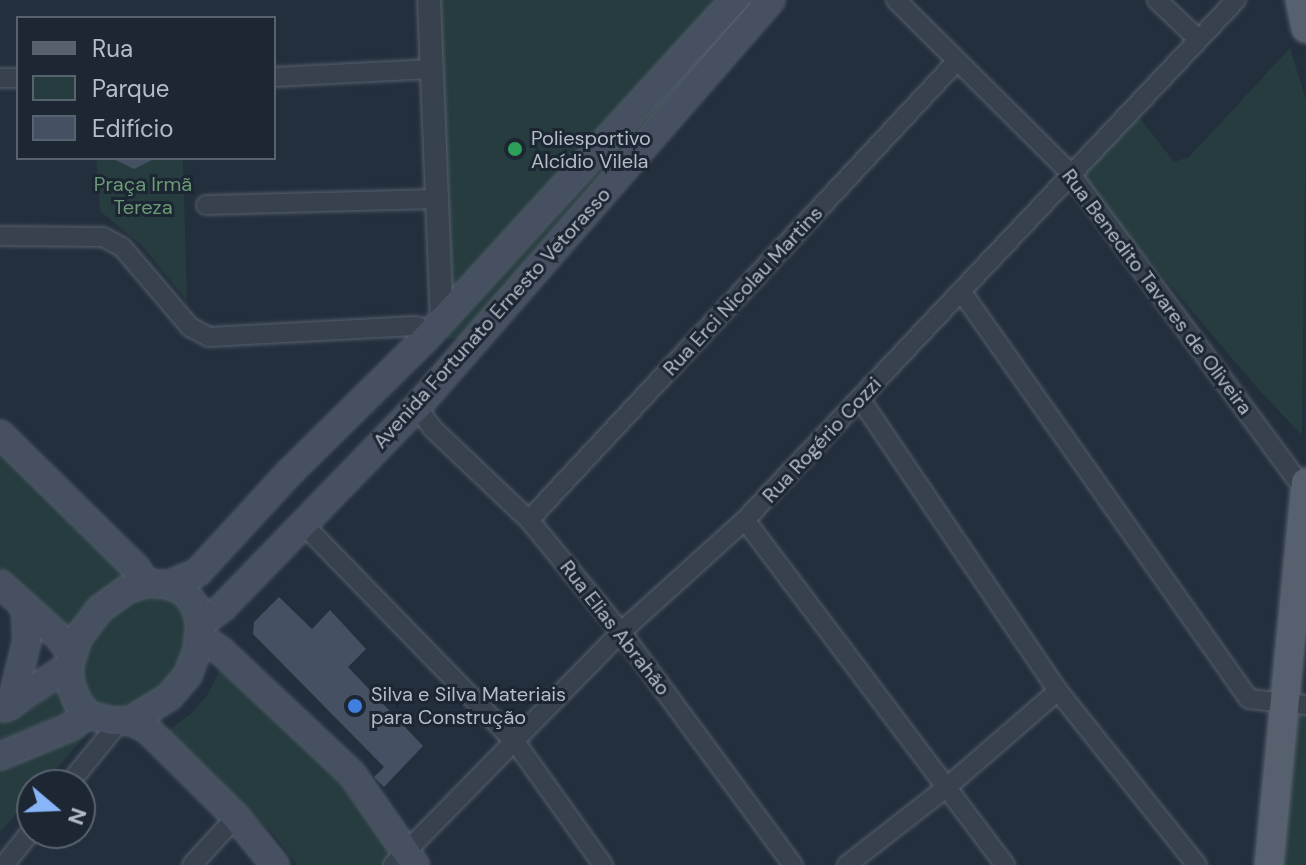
<!DOCTYPE html>
<meta charset="utf-8">
<style>
body{margin:0}
#map{position:relative;width:1306px;height:865px;overflow:hidden;background:#242f3e;font-family:"DM Sans",sans-serif}
div>[style]{position:absolute}
[style*='--x']{left:calc(var(--x)*1px);top:calc(var(--y)*1px);width:calc(var(--w)*1px);rotate:calc(var(--a)*1deg)}
.green>*{inset:0;background:#263c3f}
.building>*{inset:0;background:#455162}
.roads{filter:drop-shadow(0 0 2px #565f6c) drop-shadow(0 0 2px #565f6c)}
.minor>*{height:18px;margin:-9px;padding:0 9px;transform-origin:9px;border-radius:9px;background:#38414e}
.tertiary>*{height:22px;margin:-11px;padding:0 11px;transform-origin:11px;border-radius:11px;background:#38414e}
.secondary>*{height:26px;margin:-13px;padding:0 13px;transform-origin:13px;border-radius:13px;background:#465061}
.primary>*{height:28px;margin:-14px;padding:0 14px;transform-origin:14px;border-radius:14px;background:#56606e}
.dots>*{width:22px;height:22px;translate:-50% -50%;box-sizing:border-box;border:4px solid #1d2633;border-radius:50%}
span{translate:-50% -50%;white-space:nowrap;text-align:center;line-height:1.15;-webkit-text-stroke:6px #1d2633;paint-order:stroke}
.poi-label{font-size:20px;color:#b4bcc9}
.left{translate:0 -50%;text-align:left}
.park-label{font-size:20px;color:#6b9a76}
.street-label{font-size:20px;color:#b4bcc9}
.legend{position:absolute;left:16px;top:16px;width:260px;height:144px;box-sizing:border-box;background:#1d2633;border:2px solid #59626f;margin:0;padding:10px 14px;list-style:none;font-size:24px;color:#b4bcc9}
.legend li{display:flex;align-items:center;gap:16px;height:40px}
.legend b{width:40px;border:2px solid #59626f}
.north{position:absolute;left:16px;top:769px;width:80px;height:80px;box-sizing:border-box;background:#1d2633;border:2px solid #59626f;border-radius:50%;rotate:109deg;font-size:22px;font-weight:700;line-height:32px;text-align:center;color:#b4bcc9}
.north::after{content:'';display:block;margin:auto;width:28px;height:36px;background:#8ab4f8;clip-path:polygon(50% 0,100% 100%,50% 72%,0 100%)}
</style>
<div id="map">
<div class="green">
<div style="clip-path:polygon(438px 0,723px 0,449px 299px)"></div>
<div style="clip-path:polygon(753px 0,769px 0,460px 338px,447px 339px,445px 332px)"></div>
<div style="clip-path:polygon(1290px 48px,1306px 100px,1302px 435px,1259px 390px,1079px 178px,1139px 117px,1174px 162px,1189px 157px)"></div>
<div style="clip-path:polygon(96px 158px,183px 158px,187px 301px,142px 246px,100px 211px)"></div>
<div style="clip-path:polygon(0 448px,128px 574px,126px 580px,67px 634px,0 568px)"></div>
<div style="clip-path:polygon(168px 594px,190px 611px,181px 673px,129px 714px,95px 710px,79px 683px,86px 643px,94px 627px,131px 598px)"></div>
<div style="clip-path:polygon(220px 669px,330px 769px,393px 855px,384px 865px,297px 865px,274px 835px,166px 732px,191px 714px,208px 694px)"></div>
<div style="clip-path:polygon(60px 690px,74px 710px,0 739px,0 721px,33px 708px)"></div>
<div style="clip-path:polygon(1288px 713px,1306px 715px,1306px 865px,1276px 865px)"></div>
<div style="clip-path:polygon(88px 733px,42px 785px,32px 785px,32px 796px,0 832px,0 764px,72px 734px)"></div>
</div>
<div class="building">
<div style="clip-path:polygon(111px 158px,156px 158px,134px 169px)"></div>
<div style="clip-path:polygon(279px 597px,312px 629px,330px 610px,366px 649px,348px 667px,423px 746px,384px 787px,374px 777px,384px 767px,253px 634px,254px 622px)"></div>
</div>
<div class="roads">
<div class="minor">
<div style="--x:896;--y:0;--w:245;--a:44.8"></div>
<div style="--x:1070;--y:173;--w:395;--a:53.5"></div>
<div style="--x:1157;--y:0;--w:55;--a:43.5"></div>
<div style="--x:274;--y:77;--w:157;--a:-2.9"></div>
<div style="--x:0;--y:78;--w:18;--a:0"></div>
<div style="--x:206;--y:205;--w:230;--a:-1.5"></div>
<div style="--x:0;--y:236;--w:103;--a:0.6"></div>
<div style="--x:103;--y:237;--w:21;--a:28"></div>
<div style="--x:122;--y:247;--w:105;--a:49.6"></div>
<div style="--x:190;--y:327;--w:21;--a:28"></div>
<div style="--x:209;--y:337;--w:205;--a:-3.1"></div>
<div style="--x:414;--y:326;--w:5;--a:11"></div>
<div style="--x:419;--y:327;--w:14;--a:69"></div>
<div style="--x:961;--y:291;--w:499;--a:54.8"></div>
<div style="--x:1249;--y:699;--w:57;--a:6"></div>
<div style="--x:861;--y:400;--w:351;--a:55.9"></div>
<div style="--x:1058;--y:691;--w:223;--a:51.4"></div>
<div style="--x:417;--y:407;--w:26;--a:54"></div>
<div style="--x:432;--y:428;--w:134;--a:43.5"></div>
<div style="--x:529;--y:520;--w:145;--a:50.6"></div>
<div style="--x:621;--y:632;--w:290;--a:53.6"></div>
<div style="--x:529;--y:520;--w:626;--a:-47.01"></div>
<div style="--x:745;--y:520;--w:432;--a:53"></div>
<div style="--x:303;--y:524;--w:305;--a:45.8"></div>
<div style="--x:516;--y:743;--w:150;--a:54.5"></div>
<div style="--x:68;--y:785;--w:82;--a:-50.9"></div>
<div style="--x:4;--y:865;--w:45;--a:-51.3"></div>
<div style="--x:192;--y:865;--w:65;--a:-47.5"></div>
<div style="--x:393;--y:865;--w:326;--a:-45.6"></div>
<div style="--x:621;--y:632;--w:167;--a:-42.1"></div>
<div style="--x:745;--y:520;--w:715;--a:-46.64"></div>
<div style="--x:847;--y:865;--w:127;--a:-38"></div>
<div style="--x:947;--y:787;--w:147;--a:-40.9"></div>
</div>
<div class="tertiary">
<div style="--x:429;--y:0;--w:322;--a:87.7"></div>
</div>
<div class="secondary">
<div style="--x:0;--y:434;--w:191;--a:44.6"></div>
<div style="--x:136;--y:568;--w:18;--a:56"></div>
<div style="--x:146;--y:583;--w:22;--a:5"></div>
<div style="--x:168;--y:585;--w:18;--a:22"></div>
<div style="--x:185;--y:592;--w:17;--a:54"></div>
<div style="--x:195;--y:606;--w:19;--a:74"></div>
<div style="--x:200;--y:624;--w:27;--a:96"></div>
<div style="--x:197;--y:651;--w:26;--a:111"></div>
<div style="--x:188;--y:675;--w:29;--a:131"></div>
<div style="--x:169;--y:697;--w:46;--a:148.4"></div>
<div style="--x:130;--y:721;--w:19;--a:180"></div>
<div style="--x:111;--y:721;--w:24;--a:-165"></div>
<div style="--x:88;--y:715;--w:18;--a:-128"></div>
<div style="--x:77;--y:701;--w:19;--a:-111"></div>
<div style="--x:70;--y:683;--w:17;--a:-93"></div>
<div style="--x:69;--y:666;--w:29;--a:-72"></div>
<div style="--x:78;--y:638;--w:36;--a:-53"></div>
<div style="--x:100;--y:609;--w:32;--a:-36"></div>
<div style="--x:126;--y:590;--w:21;--a:-19"></div>
<div style="--x:0;--y:584;--w:79;--a:41.9"></div>
<div style="--x:59;--y:637;--w:22;--a:54"></div>
<div style="--x:168;--y:585;--w:33;--a:-23"></div>
<div style="--x:198;--y:572;--w:136;--a:-47.4"></div>
<div style="--x:290;--y:472;--w:188;--a:-44.6"></div>
<div style="--x:424;--y:340;--w:461;--a:-47.6"></div>
<div style="--x:200;--y:624;--w:29;--a:-36"></div>
<div style="--x:223;--y:607;--w:279;--a:-45.9"></div>
<div style="--x:417;--y:407;--w:539;--a:-48.98"></div>
<div style="--x:199;--y:636;--w:27;--a:34"></div>
<div style="--x:221;--y:651;--w:180;--a:43.2"></div>
<div style="--x:352;--y:774;--w:111;--a:55.3"></div>
<div style="--x:11;--y:705;--w:66;--a:-76"></div>
<div style="--x:27;--y:641;--w:34;--a:-93"></div>
<div style="--x:5;--y:708;--w:77;--a:-33.3"></div>
<div style="--x:130;--y:721;--w:19;--a:25"></div>
<div style="--x:147;--y:729;--w:125;--a:44.7"></div>
<div style="--x:236;--y:817;--w:62;--a:50.9"></div>
<div style="--x:0;--y:756;--w:76;--a:-22.5"></div>
<div style="--x:70;--y:727;--w:22;--a:-34"></div>
</div>
<div class="primary">
<div style="--x:1300;--y:0;--w:29;--a:78"></div>
<div style="--x:1269;--y:865;--w:384;--a:-84.5"></div>
</div>
</div>
<div class="dots">
<div style="left:515px;top:149px;background:#2e9e5b"></div>
<div style="left:355px;top:706px;background:#3f7fe0"></div>
</div>
<div class="poi-label">
<span class="left" style="left:531px;top:150px">Poliesportivo<br>Alcídio Vilela</span>
<span class="left" style="left:371px;top:706px">Silva e Silva Materiais<br>para Construção</span>
</div>
<div class="park-label">
<span style="left:143px;top:196px">Praça Irmã<br>Tereza</span>
</div>
<div class="street-label">
<span style="left:743px;top:291px;rotate:-47deg">Rua Erci Nicolau Martins</span>
<span style="left:1157px;top:292px;rotate:53deg">Rua Benedito Tavares de Oliveira</span>
<span style="left:492px;top:318px;rotate:-48deg">Avenida Fortunato Ernesto Vetorasso</span>
<span style="left:822px;top:440px;rotate:-47deg">Rua Rogério Cozzi</span>
<span style="left:615px;top:628px;rotate:52deg">Rua Elias Abrahão</span>
</div>
<ul class="legend">
<li><b style="height:10px;background:#56606e"></b>Rua</li>
<li><b style="height:22px;background:#263c3f"></b>Parque</li>
<li><b style="height:22px;background:#455162"></b>Edifício</li>
</ul>
<div class="north">N</div>
</div>
